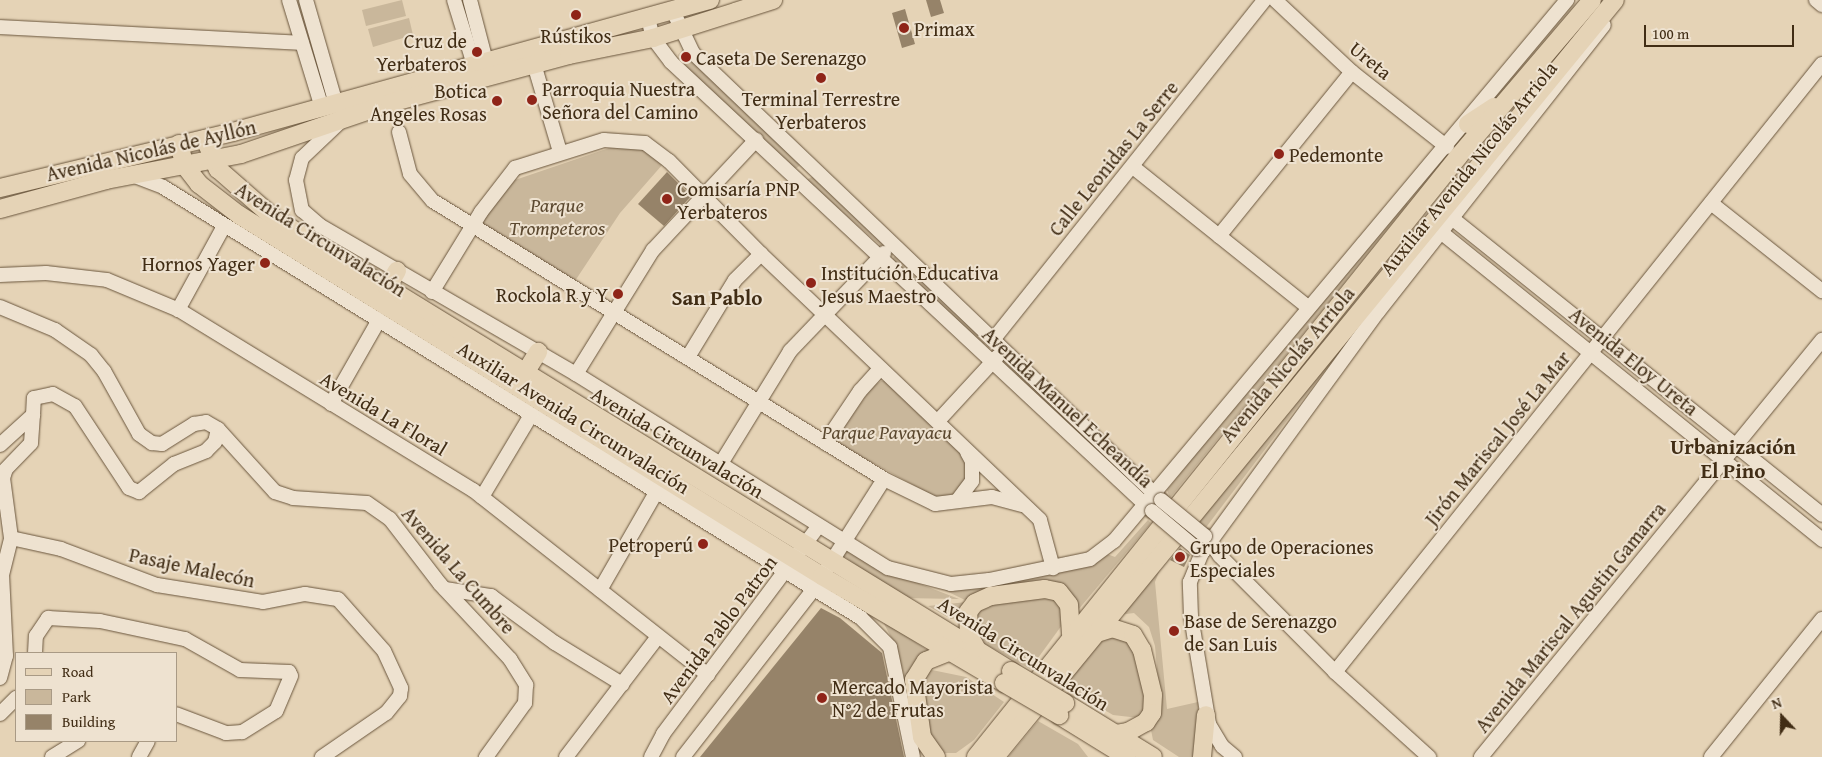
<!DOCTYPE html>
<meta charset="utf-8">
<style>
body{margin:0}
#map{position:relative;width:1822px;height:757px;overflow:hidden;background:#e5d3b6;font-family:"Gentium Book Plus",serif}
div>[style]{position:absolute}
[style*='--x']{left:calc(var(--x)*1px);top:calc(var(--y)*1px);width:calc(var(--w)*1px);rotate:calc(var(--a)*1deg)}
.green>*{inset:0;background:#c9b79b}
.building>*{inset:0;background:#968369}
.roads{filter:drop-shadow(0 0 1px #6a563d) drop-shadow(0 0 1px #6a563d)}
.minor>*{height:14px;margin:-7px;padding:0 7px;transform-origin:7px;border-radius:7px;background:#eee2d0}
.major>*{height:18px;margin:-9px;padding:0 9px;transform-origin:9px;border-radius:9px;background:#e5d3b6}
.bridges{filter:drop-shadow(0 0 1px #6a563d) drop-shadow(0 0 1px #6a563d)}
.minor-bridge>*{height:14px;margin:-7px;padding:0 7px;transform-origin:7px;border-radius:7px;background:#eee2d0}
.major-bridge>*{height:18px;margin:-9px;padding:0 9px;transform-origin:9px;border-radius:9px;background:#e5d3b6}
.dots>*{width:14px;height:14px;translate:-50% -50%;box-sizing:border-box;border:2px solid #eee2d0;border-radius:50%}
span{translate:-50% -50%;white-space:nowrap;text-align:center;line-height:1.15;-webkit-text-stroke:4px #eee2d0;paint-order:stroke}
.poi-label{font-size:20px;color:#412d15}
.left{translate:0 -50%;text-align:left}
.right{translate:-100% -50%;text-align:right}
.street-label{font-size:20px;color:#412d15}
.park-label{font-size:20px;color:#5c4930;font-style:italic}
.neighbourhood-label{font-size:21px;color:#412d15;font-weight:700}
.legend{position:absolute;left:15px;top:652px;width:162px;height:90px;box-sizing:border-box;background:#eee2d0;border:1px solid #a99a85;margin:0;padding:6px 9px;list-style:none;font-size:15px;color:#412d15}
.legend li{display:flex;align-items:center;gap:10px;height:25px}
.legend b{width:25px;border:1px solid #a99a85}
.north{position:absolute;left:1757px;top:692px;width:50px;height:50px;-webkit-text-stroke:4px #eee2d0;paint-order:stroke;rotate:339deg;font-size:14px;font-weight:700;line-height:20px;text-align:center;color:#412d15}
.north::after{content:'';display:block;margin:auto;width:18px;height:22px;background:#412d15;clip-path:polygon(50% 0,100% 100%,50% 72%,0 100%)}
.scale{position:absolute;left:1644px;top:25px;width:150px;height:22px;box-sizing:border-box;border:2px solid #412d15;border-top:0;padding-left:6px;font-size:15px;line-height:18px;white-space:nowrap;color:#412d15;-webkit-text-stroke:4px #eee2d0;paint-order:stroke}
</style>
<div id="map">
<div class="green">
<div style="clip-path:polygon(402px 0,406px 16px,366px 26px,362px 10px)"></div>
<div style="clip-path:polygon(409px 18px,413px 35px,373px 47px,368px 29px)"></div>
<div style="clip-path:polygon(683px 49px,688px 49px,801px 164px,798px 167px,795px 169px,683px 64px,678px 55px)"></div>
<div style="clip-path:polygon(632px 146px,650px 152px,663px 164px,620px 213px,573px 284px,483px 225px,482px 217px,515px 180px,609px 148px)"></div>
<div style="clip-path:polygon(814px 176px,883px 242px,881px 246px,806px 180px)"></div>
<div style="clip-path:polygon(1406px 202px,1408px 204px,1170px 498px,1167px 490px,1283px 344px)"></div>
<div style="clip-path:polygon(895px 256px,987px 340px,984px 345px,890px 261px)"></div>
<div style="clip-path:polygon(1367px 315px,1204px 530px,1192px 522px)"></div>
<div style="clip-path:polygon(1005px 359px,1134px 483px,1137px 489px,1000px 363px)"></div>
<div style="clip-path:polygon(881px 381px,886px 381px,960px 452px,969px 473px,963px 491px,941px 500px,838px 444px,837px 438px,872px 387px)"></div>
<div style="clip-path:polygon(1148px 520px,1151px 523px,1078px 610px,1071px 593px,1064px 588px,976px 596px,965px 600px,934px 585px,1107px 554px,1115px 557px)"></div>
<div style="clip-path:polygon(845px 546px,910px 580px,959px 599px,902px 598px,845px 557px,842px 562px,837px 559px)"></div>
<div style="clip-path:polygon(1166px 554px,1155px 582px,1167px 709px,1198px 702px,1198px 757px,1179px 757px,1153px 740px,1151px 730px,1160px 704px,1155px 646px,1149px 627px,1134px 613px,1118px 615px)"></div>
<div style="clip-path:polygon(1039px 594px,1062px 603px,1062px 625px,1030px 669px,985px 644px,975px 628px,975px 613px,985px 605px)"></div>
<div style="clip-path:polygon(967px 602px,959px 618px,951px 619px,928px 606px)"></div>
<div style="clip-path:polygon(882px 620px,929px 651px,913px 664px,908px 686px,893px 641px)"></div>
<div style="clip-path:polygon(1103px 636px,1130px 638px,1150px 699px,1139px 718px,1113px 715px,1062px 685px)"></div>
<div style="clip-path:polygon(927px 669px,966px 677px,1004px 702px,974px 740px,956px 753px,941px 753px,932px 744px,921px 678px)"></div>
<div style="clip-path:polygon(1038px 721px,1078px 744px,1088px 757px,1008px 757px)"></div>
</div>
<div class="building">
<div style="clip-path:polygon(926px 0,940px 0,944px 13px,931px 17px)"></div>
<div style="clip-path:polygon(905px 9px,915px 44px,902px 48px,892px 13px)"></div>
<div style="clip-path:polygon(667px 172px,691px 196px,664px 226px,638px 204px)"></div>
<div style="clip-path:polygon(1180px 548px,1190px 555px,1184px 567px,1170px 560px)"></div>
<div style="clip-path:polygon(821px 608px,840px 618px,882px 653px,904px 757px,700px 757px)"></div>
</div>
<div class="roads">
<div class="minor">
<div style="--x:289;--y:0;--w:113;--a:73"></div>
<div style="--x:306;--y:0;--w:108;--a:73.9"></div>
<div style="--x:454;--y:0;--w:68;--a:72.9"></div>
<div style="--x:470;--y:0;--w:63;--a:75.3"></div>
<div style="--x:1275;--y:0;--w:105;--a:43.1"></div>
<div style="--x:1352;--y:72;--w:121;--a:38.3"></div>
<div style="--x:1816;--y:0;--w:8;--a:40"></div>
<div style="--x:673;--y:11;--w:47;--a:64.5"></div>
<div style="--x:693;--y:53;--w:647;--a:43.69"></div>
<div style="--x:648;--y:18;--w:21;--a:76"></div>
<div style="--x:653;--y:38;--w:30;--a:53"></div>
<div style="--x:671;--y:62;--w:658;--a:43.03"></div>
<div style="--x:0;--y:27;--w:302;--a:3"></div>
<div style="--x:534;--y:64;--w:92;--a:73.5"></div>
<div style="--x:340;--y:122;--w:52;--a:136.5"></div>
<div style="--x:302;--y:158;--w:23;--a:105"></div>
<div style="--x:296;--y:180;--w:31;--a:79"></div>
<div style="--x:302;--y:210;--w:23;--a:41"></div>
<div style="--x:319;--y:225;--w:297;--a:30.1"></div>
<div style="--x:576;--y:374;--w:367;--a:31.9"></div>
<div style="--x:888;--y:568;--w:65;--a:14.3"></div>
<div style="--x:951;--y:584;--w:38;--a:-6"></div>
<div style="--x:989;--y:580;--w:103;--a:-11.7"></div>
<div style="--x:1090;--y:559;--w:30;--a:-37"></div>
<div style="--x:1114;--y:541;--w:706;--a:-50.06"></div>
<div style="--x:399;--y:132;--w:43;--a:75.3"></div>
<div style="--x:410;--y:174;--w:35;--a:50"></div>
<div style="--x:433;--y:201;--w:530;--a:31.65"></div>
<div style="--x:884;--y:479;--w:57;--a:26.1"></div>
<div style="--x:935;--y:504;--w:57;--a:-7"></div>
<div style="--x:992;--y:497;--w:31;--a:15"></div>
<div style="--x:1133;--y:167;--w:224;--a:38.7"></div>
<div style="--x:132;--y:175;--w:33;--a:21"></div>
<div style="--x:163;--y:187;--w:820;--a:31.69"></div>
<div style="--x:861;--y:618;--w:41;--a:45"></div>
<div style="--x:890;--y:647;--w:112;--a:78.2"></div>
<div style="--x:1711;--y:203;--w:142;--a:38.4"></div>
<div style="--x:1453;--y:219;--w:473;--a:38.7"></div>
<div style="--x:1442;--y:233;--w:489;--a:38.9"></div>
<div style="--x:1219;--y:236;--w:211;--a:-51"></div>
<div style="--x:0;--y:275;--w:46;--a:-2.5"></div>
<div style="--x:46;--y:273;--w:61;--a:6.5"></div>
<div style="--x:107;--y:280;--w:78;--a:22.6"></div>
<div style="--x:179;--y:310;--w:345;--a:31.5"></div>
<div style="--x:473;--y:490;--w:299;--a:38.2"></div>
<div style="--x:432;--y:292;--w:94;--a:-58.5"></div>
<div style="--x:481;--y:212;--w:56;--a:-52.3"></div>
<div style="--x:515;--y:168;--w:93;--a:-17.5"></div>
<div style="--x:604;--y:140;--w:41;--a:4.2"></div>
<div style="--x:645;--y:143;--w:30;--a:37"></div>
<div style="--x:669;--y:161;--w:131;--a:45.3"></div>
<div style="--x:761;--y:254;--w:385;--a:43.6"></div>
<div style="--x:1040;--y:520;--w:50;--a:74.8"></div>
<div style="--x:0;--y:307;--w:60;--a:22.7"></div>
<div style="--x:55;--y:330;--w:44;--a:34.8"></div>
<div style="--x:91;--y:355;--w:21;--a:51"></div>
<div style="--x:104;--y:371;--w:72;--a:60.9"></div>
<div style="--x:139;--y:434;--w:16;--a:35"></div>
<div style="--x:152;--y:443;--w:10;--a:6"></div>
<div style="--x:162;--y:444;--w:38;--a:-32"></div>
<div style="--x:194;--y:424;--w:12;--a:-9"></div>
<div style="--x:206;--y:422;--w:14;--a:30"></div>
<div style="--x:218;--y:429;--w:85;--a:47.9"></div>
<div style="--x:275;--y:492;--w:19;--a:18"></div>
<div style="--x:293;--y:498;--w:74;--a:3.9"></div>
<div style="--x:367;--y:503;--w:28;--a:35"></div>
<div style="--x:390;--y:519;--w:82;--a:52.4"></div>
<div style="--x:440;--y:584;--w:103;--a:47"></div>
<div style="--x:510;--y:659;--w:31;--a:58"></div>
<div style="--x:526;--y:685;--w:18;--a:93"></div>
<div style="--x:525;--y:703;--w:67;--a:125.8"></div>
<div style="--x:178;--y:310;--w:96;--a:-61.3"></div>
<div style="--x:993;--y:340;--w:435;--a:-51.4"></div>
<div style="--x:688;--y:357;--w:90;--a:-58.6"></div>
<div style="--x:735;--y:280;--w:37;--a:-45"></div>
<div style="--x:576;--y:374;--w:146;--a:-58.2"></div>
<div style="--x:653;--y:250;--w:151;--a:-46.9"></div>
<div style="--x:331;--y:404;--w:97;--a:-60.3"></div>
<div style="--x:938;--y:421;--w:87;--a:-47.3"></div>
<div style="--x:825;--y:443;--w:63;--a:-56.1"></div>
<div style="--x:860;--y:391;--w:30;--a:-48"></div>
<div style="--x:0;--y:445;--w:45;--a:-42.3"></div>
<div style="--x:33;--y:415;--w:17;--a:-87"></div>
<div style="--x:34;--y:398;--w:19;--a:-12"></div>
<div style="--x:53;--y:394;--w:25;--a:29"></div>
<div style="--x:75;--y:406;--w:98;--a:56.6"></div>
<div style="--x:129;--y:488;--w:11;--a:22"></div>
<div style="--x:139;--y:492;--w:45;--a:-38.7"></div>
<div style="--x:174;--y:464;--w:35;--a:-22"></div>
<div style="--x:206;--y:451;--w:13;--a:-45"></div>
<div style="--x:215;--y:442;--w:13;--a:-77"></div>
<div style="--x:720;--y:465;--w:134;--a:-58.4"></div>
<div style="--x:790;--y:351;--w:136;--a:-46.2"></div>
<div style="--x:482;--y:497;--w:96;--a:-59.1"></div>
<div style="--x:957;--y:501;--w:25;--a:-53"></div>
<div style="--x:972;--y:481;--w:20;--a:-90"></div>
<div style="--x:972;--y:461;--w:10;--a:-119"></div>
<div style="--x:1206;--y:536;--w:24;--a:55"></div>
<div style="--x:1220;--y:556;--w:163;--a:45.2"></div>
<div style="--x:1335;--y:672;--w:127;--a:42.1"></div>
<div style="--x:11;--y:538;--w:51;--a:12.4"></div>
<div style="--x:61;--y:549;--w:103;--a:20.6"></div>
<div style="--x:157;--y:585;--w:107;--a:9.1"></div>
<div style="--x:263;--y:602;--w:43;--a:-10.8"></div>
<div style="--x:305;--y:594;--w:33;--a:9"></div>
<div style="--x:338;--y:599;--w:69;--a:48.5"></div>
<div style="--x:384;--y:651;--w:41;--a:65.3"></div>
<div style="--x:401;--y:688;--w:8;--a:97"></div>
<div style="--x:400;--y:696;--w:22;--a:129"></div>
<div style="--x:386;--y:713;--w:78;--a:145.5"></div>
<div style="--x:445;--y:589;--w:47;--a:8.7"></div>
<div style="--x:491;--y:596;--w:79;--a:36.3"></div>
<div style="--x:555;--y:643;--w:79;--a:31.5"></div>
<div style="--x:600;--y:590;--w:122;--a:-60.1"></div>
<div style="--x:35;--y:653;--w:17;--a:-87"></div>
<div style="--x:36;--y:636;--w:22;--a:-56"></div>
<div style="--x:48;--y:618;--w:52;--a:3.3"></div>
<div style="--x:100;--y:621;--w:87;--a:12"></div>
<div style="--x:185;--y:639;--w:63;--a:29.4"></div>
<div style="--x:240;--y:670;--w:49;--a:2.3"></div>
<div style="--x:289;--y:672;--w:4;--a:63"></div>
<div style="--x:291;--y:676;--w:38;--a:113"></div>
<div style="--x:276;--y:711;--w:40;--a:148"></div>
<div style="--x:242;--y:732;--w:16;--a:176"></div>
<div style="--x:226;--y:733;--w:53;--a:-159.2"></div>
<div style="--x:1335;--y:672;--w:779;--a:-51.31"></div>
<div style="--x:0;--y:678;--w:23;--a:-75"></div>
<div style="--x:6;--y:656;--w:81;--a:-92.8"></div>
<div style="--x:2;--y:575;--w:38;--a:-76"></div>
<div style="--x:11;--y:538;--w:61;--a:-97.6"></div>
<div style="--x:3;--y:478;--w:9;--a:-72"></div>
<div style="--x:6;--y:469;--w:36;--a:-46"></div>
<div style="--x:31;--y:443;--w:28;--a:-86"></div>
<div style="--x:0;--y:714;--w:23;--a:-45"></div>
<div style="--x:52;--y:757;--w:31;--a:-32"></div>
<div style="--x:139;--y:757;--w:18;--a:-61"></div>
<div style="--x:566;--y:757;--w:150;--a:-52.6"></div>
<div style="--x:651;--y:757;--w:26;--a:-62"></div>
<div style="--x:663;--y:734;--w:259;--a:-53.2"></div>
<div style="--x:683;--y:757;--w:213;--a:-52.1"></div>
<div style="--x:814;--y:589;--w:130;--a:-57.5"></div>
<div style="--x:1235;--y:757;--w:17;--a:-140"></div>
<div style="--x:1222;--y:746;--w:26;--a:-121"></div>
<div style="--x:1209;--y:724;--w:109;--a:-99.5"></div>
<div style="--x:1191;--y:617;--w:35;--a:-92"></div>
<div style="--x:1190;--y:582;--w:31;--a:-68"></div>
<div style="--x:1202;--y:553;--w:298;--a:-53.9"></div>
<div style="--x:1378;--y:312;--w:365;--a:-51.8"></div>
<div style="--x:1481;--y:757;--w:539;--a:-50.73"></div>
<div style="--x:1711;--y:757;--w:177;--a:-51.2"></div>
</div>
<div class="major">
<div style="--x:1468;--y:124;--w:31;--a:-33"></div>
<div style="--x:205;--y:139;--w:33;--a:67"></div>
<div style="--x:218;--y:169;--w:74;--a:41.2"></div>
<div style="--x:274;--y:218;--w:865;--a:31.58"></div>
<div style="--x:179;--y:144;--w:23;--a:75"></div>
<div style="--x:185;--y:166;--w:23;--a:52"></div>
<div style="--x:199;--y:184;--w:51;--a:37.8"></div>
<div style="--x:239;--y:215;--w:686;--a:31.77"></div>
<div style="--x:822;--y:576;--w:211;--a:30.5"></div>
<div style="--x:0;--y:188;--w:240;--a:-13.5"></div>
<div style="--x:233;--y:132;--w:495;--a:-15.5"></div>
<div style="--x:0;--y:209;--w:110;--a:-15.3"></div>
<div style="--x:106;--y:180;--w:137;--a:-10.9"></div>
<div style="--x:241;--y:154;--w:157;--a:-18.9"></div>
<div style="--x:390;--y:103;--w:185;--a:-15"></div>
<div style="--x:569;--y:55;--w:86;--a:-11.4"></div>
<div style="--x:653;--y:38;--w:126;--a:-17.6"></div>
<div style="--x:387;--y:288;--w:20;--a:-60"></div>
<div style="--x:525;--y:373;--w:25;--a:-58"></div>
<div style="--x:1094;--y:634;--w:19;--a:-18"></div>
<div style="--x:1112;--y:628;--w:22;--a:18"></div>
<div style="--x:1133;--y:635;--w:17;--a:59"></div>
<div style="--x:1142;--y:650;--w:46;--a:76.3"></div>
<div style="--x:1153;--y:695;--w:18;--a:93"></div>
<div style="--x:1152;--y:713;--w:11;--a:124"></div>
<div style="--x:1146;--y:722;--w:21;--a:151"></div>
<div style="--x:1128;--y:732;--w:13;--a:171"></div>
<div style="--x:976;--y:648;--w:15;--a:-118"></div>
<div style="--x:969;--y:635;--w:23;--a:-92"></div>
<div style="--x:968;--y:612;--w:11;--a:-52"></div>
<div style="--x:975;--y:603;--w:17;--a:-24"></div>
<div style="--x:991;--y:596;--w:54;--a:-7.4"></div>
<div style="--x:1045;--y:589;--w:14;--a:12"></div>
<div style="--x:1059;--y:592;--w:16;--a:52"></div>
<div style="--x:1069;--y:605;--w:30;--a:86"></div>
<div style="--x:1065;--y:703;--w:103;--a:31.5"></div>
<div style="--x:1059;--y:715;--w:80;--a:31.7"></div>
<div style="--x:936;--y:757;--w:24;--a:-125"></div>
<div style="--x:922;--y:737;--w:58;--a:-98"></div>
<div style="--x:914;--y:680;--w:22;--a:-58"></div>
<div style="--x:926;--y:661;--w:27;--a:-22"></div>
<div style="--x:976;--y:757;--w:770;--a:-51.22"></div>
<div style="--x:1458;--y:157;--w:206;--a:-49.5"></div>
<div style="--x:995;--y:757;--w:978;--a:-50.68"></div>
<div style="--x:1202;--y:757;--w:42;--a:-84.6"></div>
</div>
</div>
<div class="bridges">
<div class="minor-bridge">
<div style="--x:1161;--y:500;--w:57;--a:39.3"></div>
<div style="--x:1152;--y:511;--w:59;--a:40.2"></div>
</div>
<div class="major-bridge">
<div style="--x:1011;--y:671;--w:63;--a:30.7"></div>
<div style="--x:1004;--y:683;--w:64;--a:30.2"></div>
</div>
</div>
<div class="dots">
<div style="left:576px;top:15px;background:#8f2418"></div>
<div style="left:904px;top:28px;background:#8f2418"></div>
<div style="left:477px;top:52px;background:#8f2418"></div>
<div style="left:686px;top:57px;background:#8f2418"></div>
<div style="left:821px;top:78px;background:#8f2418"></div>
<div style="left:532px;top:100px;background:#8f2418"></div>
<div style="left:497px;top:101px;background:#8f2418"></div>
<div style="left:1279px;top:154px;background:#8f2418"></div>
<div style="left:667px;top:199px;background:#8f2418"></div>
<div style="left:265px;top:263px;background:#8f2418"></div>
<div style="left:811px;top:283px;background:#8f2418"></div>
<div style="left:618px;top:294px;background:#8f2418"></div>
<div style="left:703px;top:544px;background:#8f2418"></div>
<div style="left:1180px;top:557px;background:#8f2418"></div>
<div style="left:1174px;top:631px;background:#8f2418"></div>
<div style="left:822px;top:698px;background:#8f2418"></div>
</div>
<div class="poi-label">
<span class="left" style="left:914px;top:28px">Primax</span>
<span style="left:576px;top:35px">Rústikos</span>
<span class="right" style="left:467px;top:52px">Cruz de<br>Yerbateros</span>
<span class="left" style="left:696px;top:57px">Caseta De Serenazgo</span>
<span class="left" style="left:542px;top:100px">Parroquia Nuestra<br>Señora del Camino</span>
<span class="right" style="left:487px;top:102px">Botica<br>Angeles Rosas</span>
<span style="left:821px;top:110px">Terminal Terrestre<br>Yerbateros</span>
<span class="left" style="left:1289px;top:154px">Pedemonte</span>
<span class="left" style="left:677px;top:200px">Comisaría PNP<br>Yerbateros</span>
<span class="right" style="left:255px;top:263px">Hornos Yager</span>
<span class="left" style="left:821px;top:284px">Institución Educativa<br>Jesus Maestro</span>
<span class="right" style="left:608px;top:294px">Rockola R y Y</span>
<span class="right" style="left:693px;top:544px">Petroperú</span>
<span class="left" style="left:1190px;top:558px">Grupo de Operaciones<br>Especiales</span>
<span class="left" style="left:1184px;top:632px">Base de Serenazgo<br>de San Luis</span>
<span class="left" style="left:832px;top:698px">Mercado Mayorista<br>N°2 de Frutas</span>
</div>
<div class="street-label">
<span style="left:1371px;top:60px;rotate:39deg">Ureta</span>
<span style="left:151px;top:150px;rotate:-13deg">Avenida Nicolás de Ayllón</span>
<span style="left:1113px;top:158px;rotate:-51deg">Calle Leonidas La Serre</span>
<span style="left:1468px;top:168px;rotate:-51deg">Auxiliar Avenida Nicolás Arriola</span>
<span style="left:321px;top:239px;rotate:32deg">Avenida Circunvalación</span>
<span style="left:1634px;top:361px;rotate:39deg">Avenida Eloy Ureta</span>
<span style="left:1287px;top:364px;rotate:-50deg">Avenida Nicolás Arriola</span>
<span style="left:1068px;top:407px;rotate:43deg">Avenida Manuel Echeandía</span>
<span style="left:384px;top:413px;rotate:31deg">Avenida La Floral</span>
<span style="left:574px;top:417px;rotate:32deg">Auxiliar Avenida Circunvalación</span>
<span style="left:1497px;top:438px;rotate:-51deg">Jirón Mariscal José La Mar</span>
<span style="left:678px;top:442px;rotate:31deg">Avenida Circunvalación</span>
<span style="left:192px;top:567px;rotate:12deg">Pasaje Malecón</span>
<span style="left:459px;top:570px;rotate:49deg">Avenida La Cumbre</span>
<span style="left:1570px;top:617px;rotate:-51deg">Avenida Mariscal Agustin Gamarra</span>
<span style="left:718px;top:629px;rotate:-53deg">Avenida Pablo Patron</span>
<span style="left:1024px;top:653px;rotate:32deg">Avenida Circunvalación</span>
</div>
<div class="park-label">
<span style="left:557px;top:216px">Parque<br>Trompeteros</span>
<span style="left:887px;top:431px">Parque Pavayacu</span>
</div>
<div class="neighbourhood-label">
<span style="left:717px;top:298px">San Pablo</span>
<span style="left:1733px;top:459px">Urbanización<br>El Pino</span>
</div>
<ul class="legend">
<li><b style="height:6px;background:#e5d3b6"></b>Road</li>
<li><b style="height:14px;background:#c9b79b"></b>Park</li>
<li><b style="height:14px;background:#968369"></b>Building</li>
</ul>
<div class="north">N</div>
<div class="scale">100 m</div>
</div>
